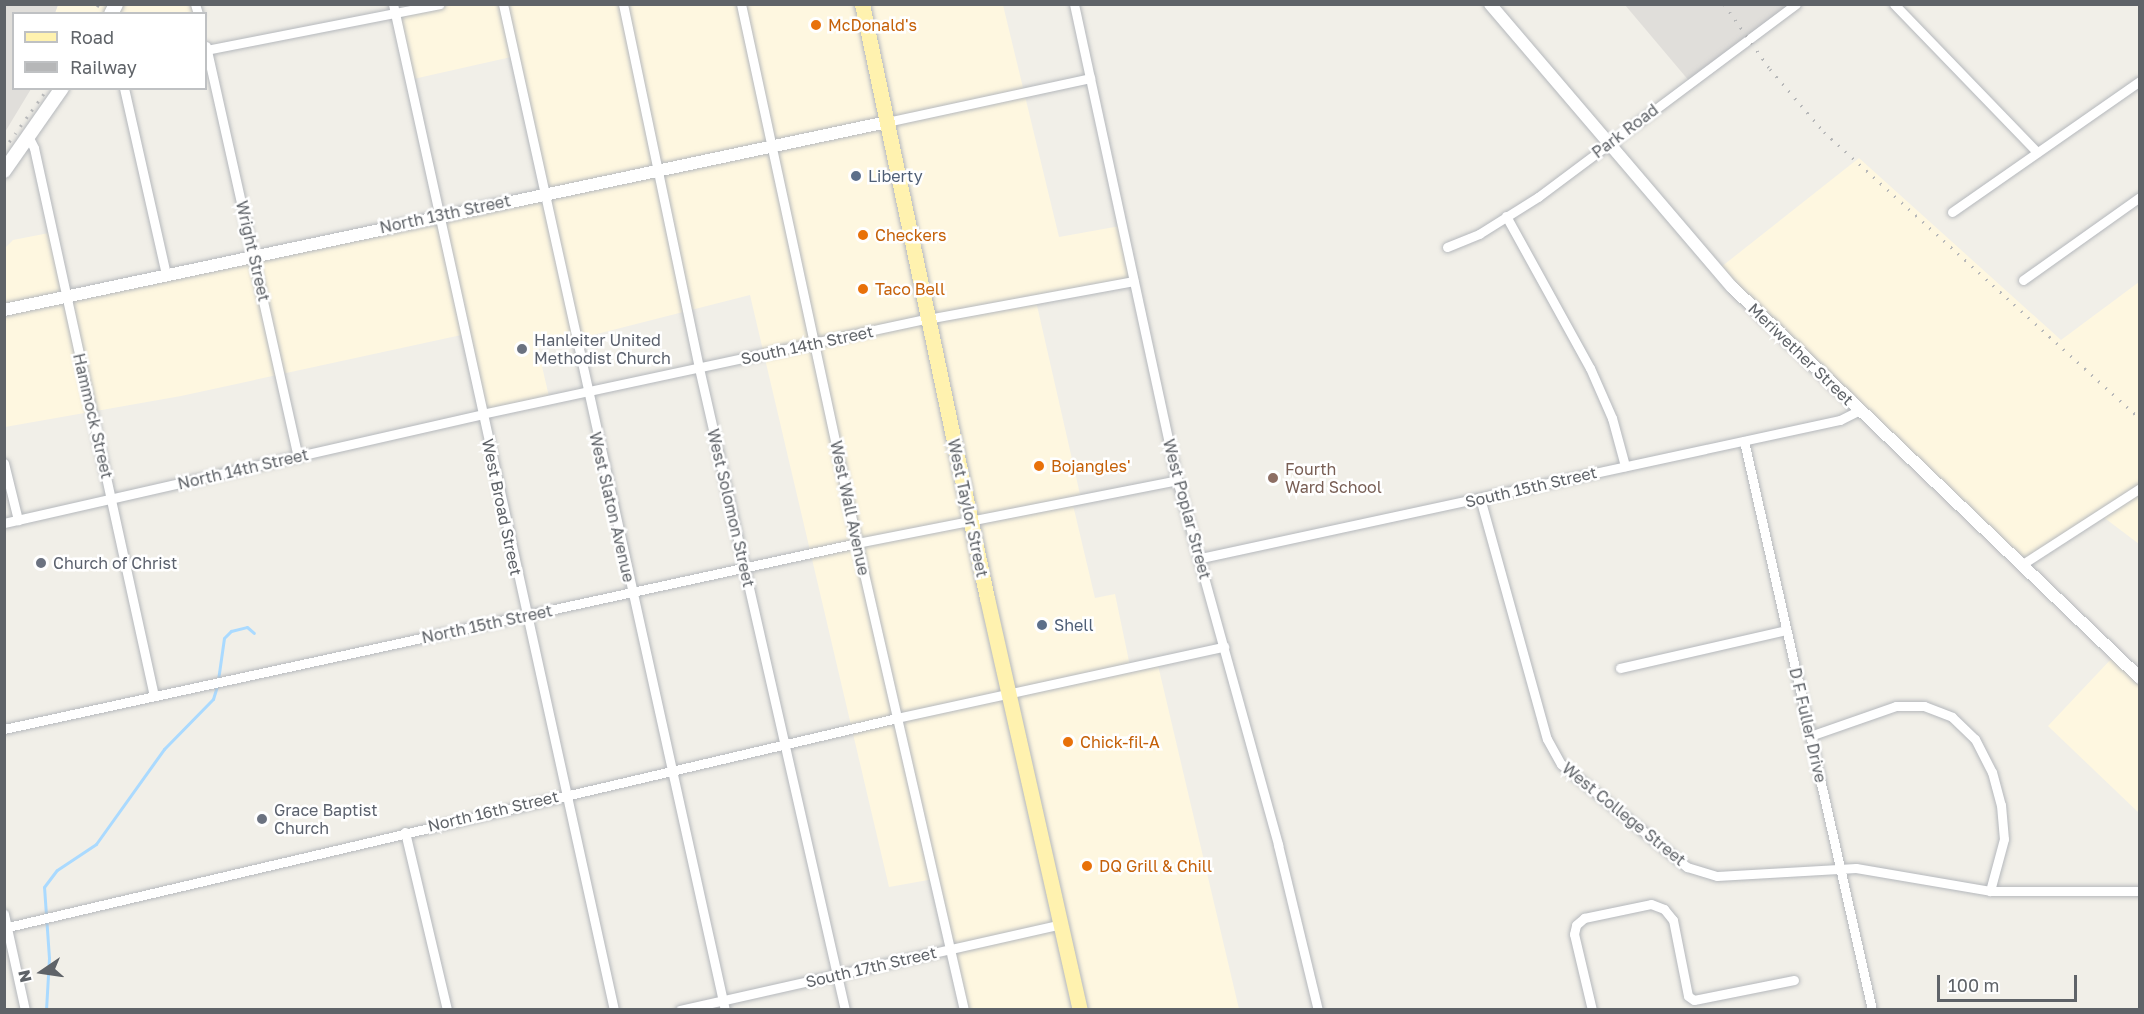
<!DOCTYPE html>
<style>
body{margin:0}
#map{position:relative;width:2144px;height:1014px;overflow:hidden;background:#f1efe8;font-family:"Golos Text",sans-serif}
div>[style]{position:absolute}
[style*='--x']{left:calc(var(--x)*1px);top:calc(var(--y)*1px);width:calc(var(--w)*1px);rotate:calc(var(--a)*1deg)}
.commercial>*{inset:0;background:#fef7e0}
.industrial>*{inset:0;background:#e0deda}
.stream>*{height:3px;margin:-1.5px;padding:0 1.5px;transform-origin:1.5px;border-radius:1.5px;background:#aadaff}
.roads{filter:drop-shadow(0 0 2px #b5b8bc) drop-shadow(0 0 2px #b5b8bc)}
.minor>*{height:9px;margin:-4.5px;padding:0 4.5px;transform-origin:4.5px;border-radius:4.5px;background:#fff}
.tertiary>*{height:12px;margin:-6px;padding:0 6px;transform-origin:6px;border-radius:6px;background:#fff}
.secondary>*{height:14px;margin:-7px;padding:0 7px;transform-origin:7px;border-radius:7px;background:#fff}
.primary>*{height:15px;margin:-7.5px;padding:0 7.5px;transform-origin:7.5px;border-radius:7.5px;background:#fff2af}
.rail>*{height:3px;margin-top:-1.5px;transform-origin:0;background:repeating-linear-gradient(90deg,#b6b7b8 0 1.5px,transparent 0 9.5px)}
.dots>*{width:16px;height:16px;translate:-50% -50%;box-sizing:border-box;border:3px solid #fff;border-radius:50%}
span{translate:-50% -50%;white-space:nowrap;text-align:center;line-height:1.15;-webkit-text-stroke:5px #fff;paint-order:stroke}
.food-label{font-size:16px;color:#c56008}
.left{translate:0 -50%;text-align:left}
.street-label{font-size:16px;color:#5f6368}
.service-label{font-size:16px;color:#4e5e75}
.worship-label{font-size:16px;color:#5b616d}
.education-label{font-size:16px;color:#785e54}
.frame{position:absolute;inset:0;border:6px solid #5f6368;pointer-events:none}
.legend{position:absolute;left:12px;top:12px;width:195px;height:78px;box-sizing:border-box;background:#fff;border:2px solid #bfc1c3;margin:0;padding:8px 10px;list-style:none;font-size:18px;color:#5f6368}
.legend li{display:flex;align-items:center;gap:12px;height:30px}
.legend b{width:30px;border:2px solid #bfc1c3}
.north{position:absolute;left:12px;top:942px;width:60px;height:60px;-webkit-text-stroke:4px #fff;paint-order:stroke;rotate:257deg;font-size:16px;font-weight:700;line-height:24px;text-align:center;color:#5f6368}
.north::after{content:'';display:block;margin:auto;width:21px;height:27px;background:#5f6368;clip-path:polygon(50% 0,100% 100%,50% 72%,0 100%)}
.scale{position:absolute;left:1937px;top:975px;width:140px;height:27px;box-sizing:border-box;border:3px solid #5f6368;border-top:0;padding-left:8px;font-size:18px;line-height:21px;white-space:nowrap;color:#5f6368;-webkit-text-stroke:4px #fff;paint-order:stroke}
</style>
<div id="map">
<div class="commercial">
<div style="clip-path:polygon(58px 4px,197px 5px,199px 14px,55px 14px)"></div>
<div style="clip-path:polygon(442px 4px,1003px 5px,1059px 237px,1120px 226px,1130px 281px,1036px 301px,1082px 503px,1073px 505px,1095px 598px,1115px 594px,1130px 666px,1157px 661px,1239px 1009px,963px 1009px,934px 879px,889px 887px,750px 295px,538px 349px,550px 401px,484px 416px,466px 334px,181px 396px,5px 427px,4px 249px,13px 240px,54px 232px,70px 295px,545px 195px,516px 56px,409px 80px,397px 14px)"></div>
<div style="clip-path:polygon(1859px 158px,2061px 340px,2139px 282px,2139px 544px,2098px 513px,2022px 561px,1716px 271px)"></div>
<div style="clip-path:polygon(2113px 657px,2139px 680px,2139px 813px,2048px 726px)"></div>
</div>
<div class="industrial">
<div style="clip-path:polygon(5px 4px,58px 5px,55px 13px,14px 14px,14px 88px,31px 89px,5px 132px)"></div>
<div style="clip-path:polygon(1625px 5px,1791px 5px,1690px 82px)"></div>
</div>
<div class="stream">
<div style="--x:218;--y:680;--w:42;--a:-81.9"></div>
<div style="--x:224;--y:638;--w:10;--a:-45"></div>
<div style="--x:231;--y:631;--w:16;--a:-14"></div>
<div style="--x:247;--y:627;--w:9;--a:41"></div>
<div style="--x:46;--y:1010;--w:52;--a:-86.7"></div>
<div style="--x:49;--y:958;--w:71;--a:-94"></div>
<div style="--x:44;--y:887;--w:21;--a:-53"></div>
<div style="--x:57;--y:870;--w:47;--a:-33.7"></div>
<div style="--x:96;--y:844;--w:117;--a:-54.4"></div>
<div style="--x:164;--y:749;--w:70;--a:-45.6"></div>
<div style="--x:213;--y:699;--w:14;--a:-73"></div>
</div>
<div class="roads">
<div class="minor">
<div style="--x:195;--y:4;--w:10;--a:73"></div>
<div style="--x:393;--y:4;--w:1030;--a:77.61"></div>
<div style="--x:503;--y:4;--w:1030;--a:77.56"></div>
<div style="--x:623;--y:4;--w:372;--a:78.2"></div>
<div style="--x:699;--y:368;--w:658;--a:77.19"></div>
<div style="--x:741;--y:4;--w:551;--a:77.85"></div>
<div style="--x:857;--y:543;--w:479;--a:77.1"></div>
<div style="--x:1074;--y:4;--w:487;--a:77.8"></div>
<div style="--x:1177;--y:480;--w:379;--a:74.5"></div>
<div style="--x:1278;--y:845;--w:170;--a:76.4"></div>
<div style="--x:1894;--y:4;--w:206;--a:46"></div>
<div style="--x:206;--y:46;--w:421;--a:77.4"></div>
<div style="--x:206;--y:50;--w:238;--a:-11.1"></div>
<div style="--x:124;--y:88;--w:192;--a:77.3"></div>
<div style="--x:887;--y:122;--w:208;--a:-12.2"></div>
<div style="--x:28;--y:136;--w:13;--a:63"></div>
<div style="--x:34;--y:148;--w:561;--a:77.65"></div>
<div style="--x:1952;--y:212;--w:229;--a:-34.9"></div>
<div style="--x:1506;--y:216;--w:174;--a:61.1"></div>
<div style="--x:1590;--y:368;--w:55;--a:66.3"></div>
<div style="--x:1612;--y:418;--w:50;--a:74.8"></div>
<div style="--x:1447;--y:247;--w:35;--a:-22"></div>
<div style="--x:1479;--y:234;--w:70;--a:-32.1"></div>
<div style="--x:1538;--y:197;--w:322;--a:-36.8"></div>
<div style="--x:2023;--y:280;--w:143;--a:-35.4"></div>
<div style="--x:1744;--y:441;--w:583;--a:77.32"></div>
<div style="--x:4;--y:463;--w:59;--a:76.2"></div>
<div style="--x:1480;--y:498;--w:250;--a:74.5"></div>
<div style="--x:1547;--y:739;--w:29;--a:61"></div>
<div style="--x:1561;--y:764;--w:163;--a:39.3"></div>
<div style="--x:1687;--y:867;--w:31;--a:17"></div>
<div style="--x:1717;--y:876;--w:139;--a:-3.3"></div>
<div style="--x:1856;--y:868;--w:136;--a:9.7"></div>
<div style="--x:1990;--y:891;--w:150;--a:0"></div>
<div style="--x:4;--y:523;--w:490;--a:-12.8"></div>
<div style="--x:482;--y:414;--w:455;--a:-12.1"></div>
<div style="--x:927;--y:319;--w:210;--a:-10.4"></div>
<div style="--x:1201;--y:558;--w:654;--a:-12.19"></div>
<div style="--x:1840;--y:420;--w:20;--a:-27"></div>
<div style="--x:2021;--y:565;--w:142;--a:-32.9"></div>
<div style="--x:1620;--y:668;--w:170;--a:-12.9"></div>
<div style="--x:4;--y:729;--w:873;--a:-12.3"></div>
<div style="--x:857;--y:543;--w:326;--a:-11.1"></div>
<div style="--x:1810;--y:736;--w:91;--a:-19.2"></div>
<div style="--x:1896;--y:706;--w:28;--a:0"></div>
<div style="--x:1924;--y:706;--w:30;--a:21"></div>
<div style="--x:1952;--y:717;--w:32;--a:44"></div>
<div style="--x:1975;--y:739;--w:37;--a:63"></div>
<div style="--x:1992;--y:772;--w:34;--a:75"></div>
<div style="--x:2001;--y:805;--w:34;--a:85"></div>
<div style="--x:2004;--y:839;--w:54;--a:105.1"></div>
<div style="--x:405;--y:832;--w:183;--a:76.7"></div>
<div style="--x:4;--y:914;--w:98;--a:77.7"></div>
<div style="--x:8;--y:927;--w:913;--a:-13.23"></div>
<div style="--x:897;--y:718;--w:335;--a:-12.3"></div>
<div style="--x:680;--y:1010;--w:391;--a:-12.7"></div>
<div style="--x:1592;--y:1010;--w:78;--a:-103.3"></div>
<div style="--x:1574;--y:934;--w:9;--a:-77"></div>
<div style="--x:1576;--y:925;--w:11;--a:-41"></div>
<div style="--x:1584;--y:918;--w:68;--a:-11.8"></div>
<div style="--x:1651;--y:904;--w:14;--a:21"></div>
<div style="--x:1664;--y:909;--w:14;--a:51"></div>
<div style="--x:1673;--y:920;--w:77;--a:78.8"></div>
<div style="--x:1688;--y:996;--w:7;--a:34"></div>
<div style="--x:1694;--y:1000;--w:102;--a:-11.3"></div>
</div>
<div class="tertiary">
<div style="--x:1490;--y:4;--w:372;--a:49.5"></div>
<div style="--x:1732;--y:287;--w:565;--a:43.78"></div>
<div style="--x:4;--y:310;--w:903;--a:-12.02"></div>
</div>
<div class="secondary">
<div style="--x:111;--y:14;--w:11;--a:-63"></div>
<div style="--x:4;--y:171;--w:101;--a:-55.1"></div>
</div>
<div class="primary">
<div style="--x:862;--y:4;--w:607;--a:78.12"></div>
<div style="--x:987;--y:598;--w:422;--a:77.3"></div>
</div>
</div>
<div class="rail">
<div style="--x:1724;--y:4;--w:80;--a:54.7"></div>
<div style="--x:1770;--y:69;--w:83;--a:49.4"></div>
<div style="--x:1824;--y:132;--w:427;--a:42.2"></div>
<div style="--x:92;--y:14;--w:12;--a:-55"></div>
<div style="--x:4;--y:149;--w:75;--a:-54.2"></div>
</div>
<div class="dots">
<div style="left:816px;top:25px;background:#e8710a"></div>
<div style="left:856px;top:176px;background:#5c6f8a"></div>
<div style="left:863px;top:235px;background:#e8710a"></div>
<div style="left:863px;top:289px;background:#e8710a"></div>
<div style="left:522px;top:349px;background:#6b7280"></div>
<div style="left:1039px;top:466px;background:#e8710a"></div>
<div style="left:1273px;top:478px;background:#8d6e63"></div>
<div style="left:41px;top:563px;background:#6b7280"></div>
<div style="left:1042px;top:625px;background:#5c6f8a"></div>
<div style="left:1068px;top:742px;background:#e8710a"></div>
<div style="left:262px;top:819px;background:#6b7280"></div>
<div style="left:1087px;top:866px;background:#e8710a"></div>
</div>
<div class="food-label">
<span class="left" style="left:828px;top:25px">McDonald's</span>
<span class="left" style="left:875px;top:235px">Checkers</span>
<span class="left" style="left:875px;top:289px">Taco Bell</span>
<span class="left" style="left:1051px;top:466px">Bojangles'</span>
<span class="left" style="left:1080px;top:742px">Chick-fil-A</span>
<span class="left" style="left:1099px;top:866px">DQ Grill &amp; Chill</span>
</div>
<div class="street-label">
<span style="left:1625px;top:131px;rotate:-37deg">Park Road</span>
<span style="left:445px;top:214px;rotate:-12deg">North 13th Street</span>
<span style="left:253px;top:251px;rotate:77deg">Wright Street</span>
<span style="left:807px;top:345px;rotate:-12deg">South 14th Street</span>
<span style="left:1801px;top:354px;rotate:44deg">Meriwether Street</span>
<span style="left:93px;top:416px;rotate:77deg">Hammock Street</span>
<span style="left:243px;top:469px;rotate:-13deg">North 14th Street</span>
<span style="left:1531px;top:487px;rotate:-13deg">South 15th Street</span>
<span style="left:502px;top:507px;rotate:78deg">West Broad Street</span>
<span style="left:612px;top:507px;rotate:77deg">West Slaton Avenue</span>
<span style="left:731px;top:508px;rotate:77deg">West Solomon Street</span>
<span style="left:850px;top:508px;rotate:78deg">West Wall Avenue</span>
<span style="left:968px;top:508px;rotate:78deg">West Taylor Street</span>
<span style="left:1187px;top:509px;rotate:75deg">West Poplar Street</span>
<span style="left:487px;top:624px;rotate:-12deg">North 15th Street</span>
<span style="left:1808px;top:725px;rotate:77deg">D F Fuller Drive</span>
<span style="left:493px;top:811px;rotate:-13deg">North 16th Street</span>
<span style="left:1624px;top:814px;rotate:39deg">West College Street</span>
<span style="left:871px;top:967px;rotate:-13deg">South 17th Street</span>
</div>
<div class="service-label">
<span class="left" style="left:868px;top:176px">Liberty</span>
<span class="left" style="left:1054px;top:625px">Shell</span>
</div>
<div class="worship-label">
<span class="left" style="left:534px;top:349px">Hanleiter United<br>Methodist Church</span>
<span class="left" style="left:53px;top:563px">Church of Christ</span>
<span class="left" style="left:274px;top:819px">Grace Baptist<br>Church</span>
</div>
<div class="education-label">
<span class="left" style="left:1285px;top:478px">Fourth<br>Ward School</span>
</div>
<div class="frame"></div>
<ul class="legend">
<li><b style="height:8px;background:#fff2af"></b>Road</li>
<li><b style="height:8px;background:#b6b7b8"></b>Railway</li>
</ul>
<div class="north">N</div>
<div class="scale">100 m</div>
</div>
